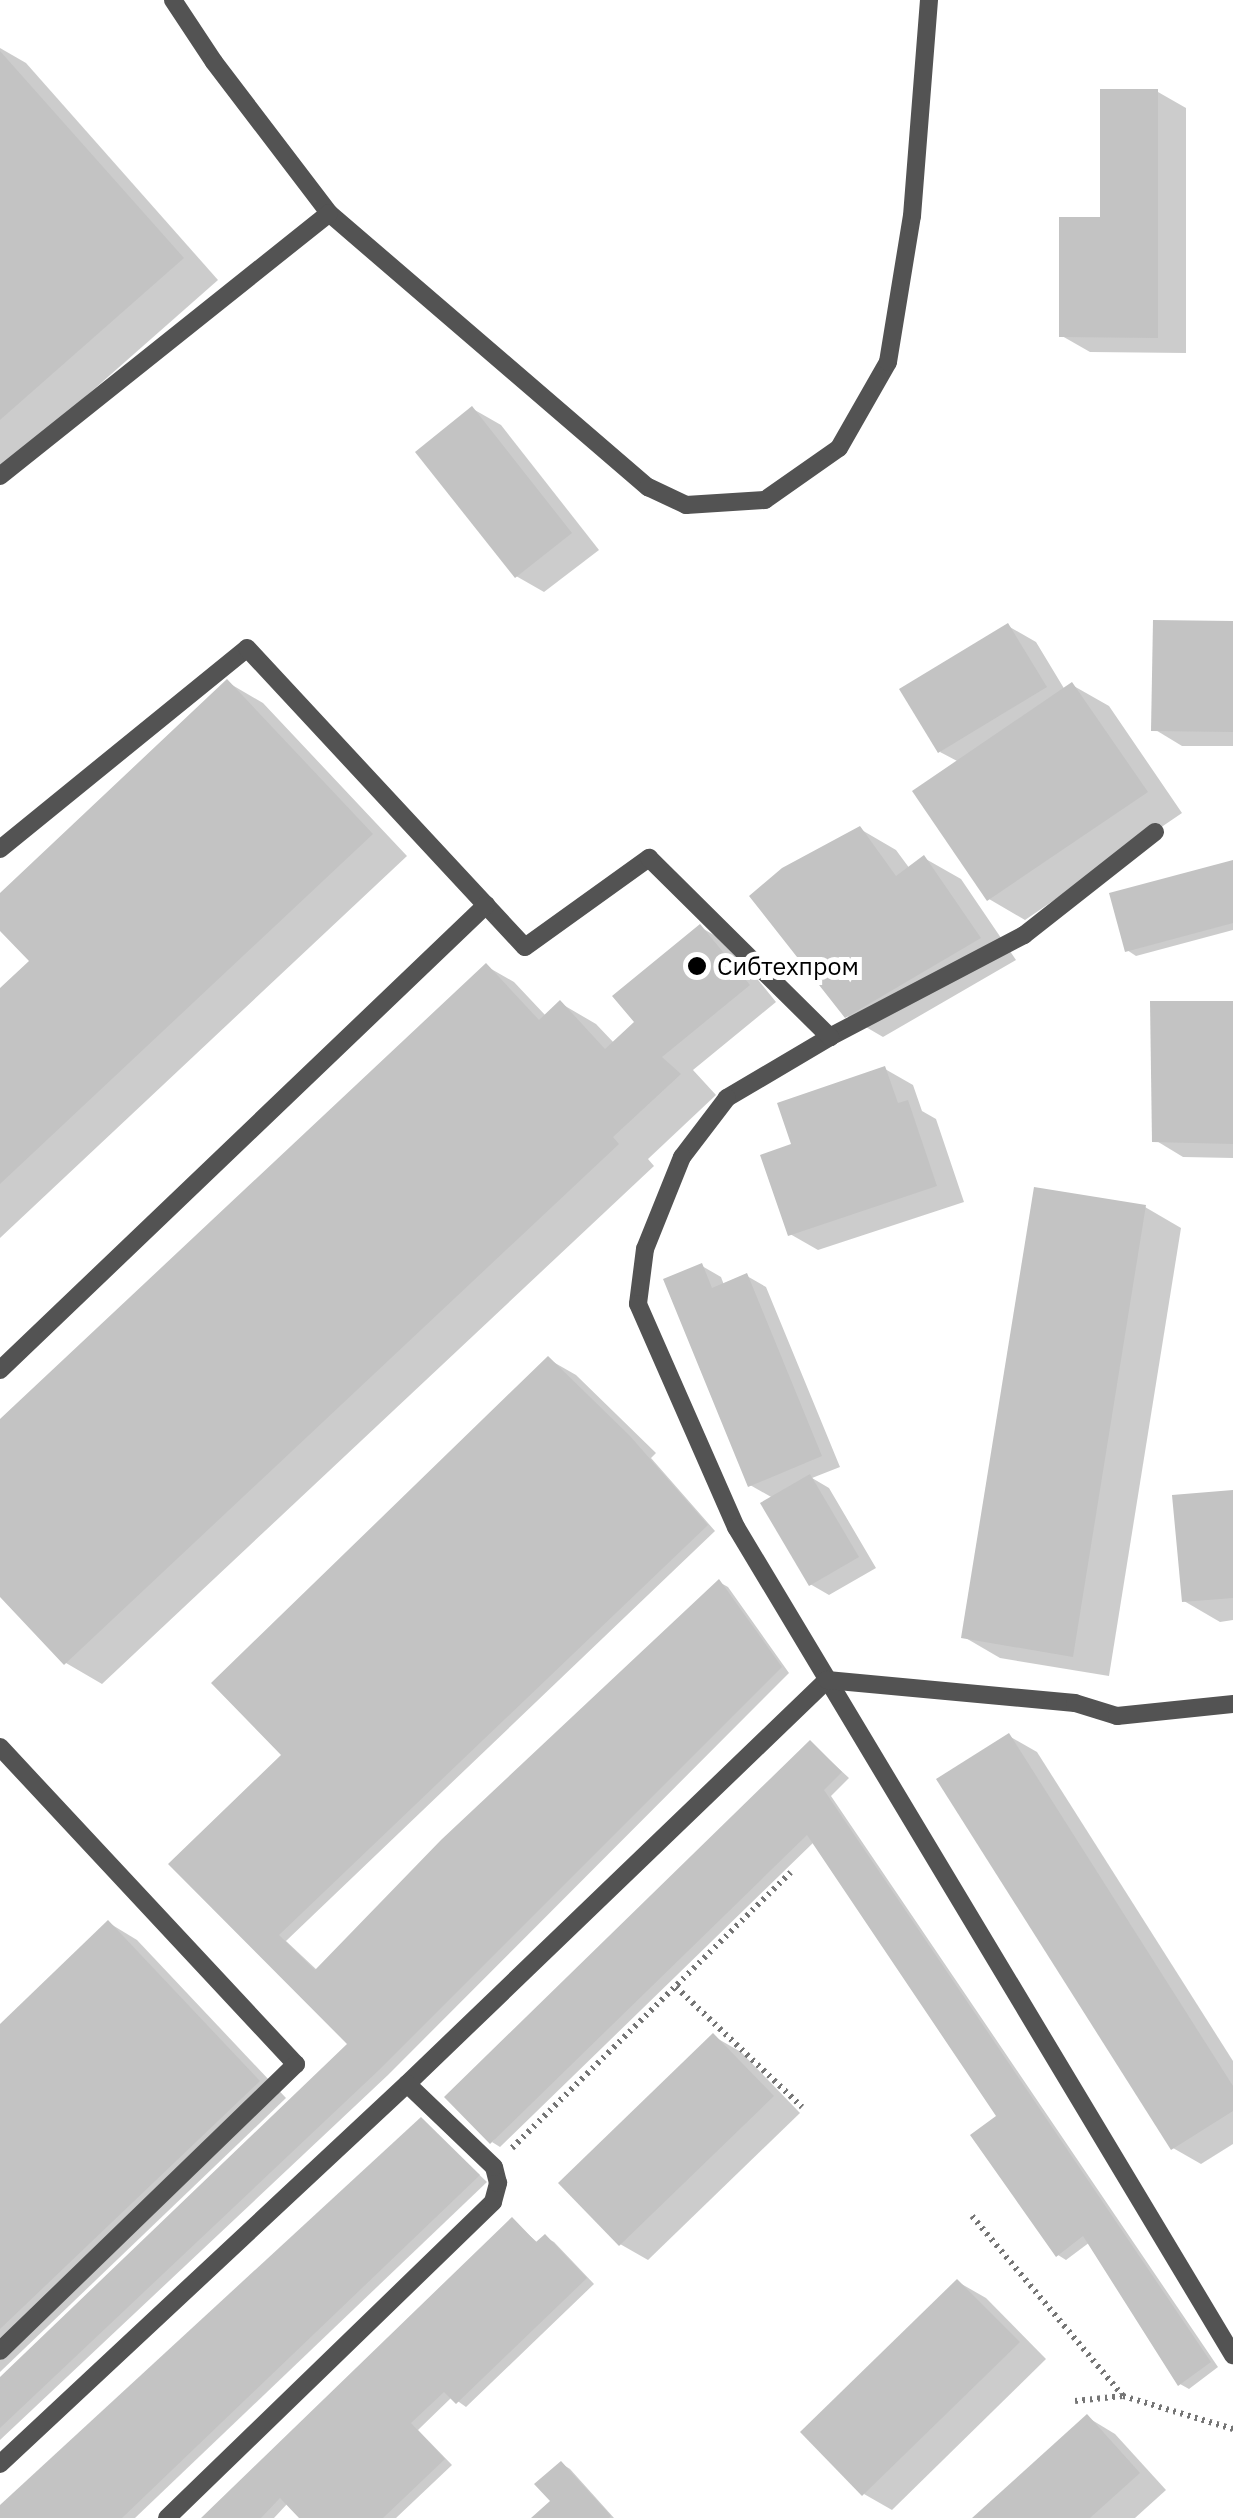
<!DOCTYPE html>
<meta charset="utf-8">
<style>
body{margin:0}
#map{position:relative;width:1233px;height:2518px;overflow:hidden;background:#fff;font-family:"IBM Plex Sans",sans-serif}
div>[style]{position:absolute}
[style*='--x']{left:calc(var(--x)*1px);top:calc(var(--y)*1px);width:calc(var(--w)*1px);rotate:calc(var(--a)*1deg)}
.shadow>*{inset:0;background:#0003}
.building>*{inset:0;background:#c3c3c3}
.path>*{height:6px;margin-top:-3px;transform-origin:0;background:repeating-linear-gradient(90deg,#757575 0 2.5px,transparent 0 7.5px)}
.service>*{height:18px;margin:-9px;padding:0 9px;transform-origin:9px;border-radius:9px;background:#535353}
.dots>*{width:28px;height:28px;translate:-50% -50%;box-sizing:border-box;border:5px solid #fff;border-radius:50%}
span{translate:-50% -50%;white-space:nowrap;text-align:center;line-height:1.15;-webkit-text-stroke:10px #fff;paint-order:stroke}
.poi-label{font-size:25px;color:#000}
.left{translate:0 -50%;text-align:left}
</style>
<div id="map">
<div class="shadow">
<div style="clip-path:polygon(0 48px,26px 63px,218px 280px,0 472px)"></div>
<div style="clip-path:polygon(1158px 92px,1186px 108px,1186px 353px,1090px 352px,1062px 336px,1103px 220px)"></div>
<div style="clip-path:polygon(473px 409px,501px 425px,599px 550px,544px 592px,516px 576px)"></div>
<div style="clip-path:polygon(1233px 623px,1233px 746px,1182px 746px,1154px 729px)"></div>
<div style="clip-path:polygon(1008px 626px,1036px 642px,1065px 690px,1072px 685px,1109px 706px,1182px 813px,1025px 920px,989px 899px,959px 762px,940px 752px)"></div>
<div style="clip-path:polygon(227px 682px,263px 703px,407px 856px,0 1238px,0 992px,32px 961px,0 927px,0 896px)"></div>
<div style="clip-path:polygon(860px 829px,896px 850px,910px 869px,924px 858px,961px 879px,1016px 960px,883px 1037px,847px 1016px)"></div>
<div style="clip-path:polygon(1233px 863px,1233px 930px,1136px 956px,1127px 950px)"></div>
<div style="clip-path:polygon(700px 927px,728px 943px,776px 1002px,693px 1070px,716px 1095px,648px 1159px,654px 1166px,102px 1684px,66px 1663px,0 1594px,0 1422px,486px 966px,514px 982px,546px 1016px,560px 1003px,596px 1024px,615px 1044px,637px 1023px)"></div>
<div style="clip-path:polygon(1233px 1003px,1233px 1158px,1183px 1157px,1155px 1140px)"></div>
<div style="clip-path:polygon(885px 1069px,913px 1085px,922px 1111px,936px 1119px,964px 1202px,818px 1250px,790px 1234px)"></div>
<div style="clip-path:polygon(1145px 1207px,1181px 1228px,1109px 1676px,1000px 1658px,964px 1637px)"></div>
<div style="clip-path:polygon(702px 1266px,721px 1277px,724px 1285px,747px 1276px,766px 1287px,840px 1467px,812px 1478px,829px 1488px,876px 1568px,829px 1595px,810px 1584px,773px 1498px,750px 1485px)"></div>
<div style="clip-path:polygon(548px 1359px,576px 1375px,656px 1453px,651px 1458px,715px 1531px,286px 1941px,318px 1971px,719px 1582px,728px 1587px,789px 1673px,388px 2075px,0 2440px,0 2379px,351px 2044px,172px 1864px,284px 1755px)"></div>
<div style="clip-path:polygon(1233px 1492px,1233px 1620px,1220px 1622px,1184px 1601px)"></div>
<div style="clip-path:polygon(1009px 1736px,1037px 1752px,1233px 2061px,1233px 2144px,1201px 2164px,1173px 2148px)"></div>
<div style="clip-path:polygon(811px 1743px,849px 1778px,831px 1796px,1218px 2367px,1189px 2389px,1180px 2384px,1090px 2242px,1066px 2260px,1058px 2255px,999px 2116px,815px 1841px,500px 2147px,492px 2142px)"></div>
<div style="clip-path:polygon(109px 1923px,137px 1940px,286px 2098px,0 2372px,0 2029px)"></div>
<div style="clip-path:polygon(713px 2036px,741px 2052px,800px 2113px,648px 2260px,620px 2244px)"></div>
<div style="clip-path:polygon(421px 2120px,487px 2182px,135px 2518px,0 2518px,0 2508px)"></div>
<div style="clip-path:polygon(512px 2220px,538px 2243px,545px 2237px,554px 2242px,594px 2284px,466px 2407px,452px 2397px,418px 2430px,452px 2465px,396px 2518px,303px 2518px,288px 2503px,274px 2518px,205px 2518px)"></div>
<div style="clip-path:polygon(958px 2282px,986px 2298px,1046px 2359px,892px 2510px,864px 2494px)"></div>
<div style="clip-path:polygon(1087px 2417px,1115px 2434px,1166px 2490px,1135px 2518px,976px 2518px)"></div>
<div style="clip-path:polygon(562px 2464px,570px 2469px,614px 2518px,535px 2518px,553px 2502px)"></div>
</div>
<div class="building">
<div style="clip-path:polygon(0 51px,184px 258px,0 420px)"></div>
<div style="clip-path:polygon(1100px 89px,1158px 89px,1158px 338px,1059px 337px,1059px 217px,1100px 217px)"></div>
<div style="clip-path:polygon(472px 406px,572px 533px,515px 578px,415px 452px)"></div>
<div style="clip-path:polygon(1153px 620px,1233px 621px,1233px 732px,1151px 731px)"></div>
<div style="clip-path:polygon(1008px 623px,1047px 687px,938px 753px,899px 689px)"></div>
<div style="clip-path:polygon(227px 679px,373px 834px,0 1184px,0 988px,29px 961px,0 931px,0 893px)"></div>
<div style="clip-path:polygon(1072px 682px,1148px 792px,987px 901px,912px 791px)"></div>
<div style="clip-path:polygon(860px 826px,896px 876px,924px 855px,981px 938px,845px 1018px,749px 896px,782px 868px)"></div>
<div style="clip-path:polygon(1233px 860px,1233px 923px,1125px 952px,1109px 893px)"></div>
<div style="clip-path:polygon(700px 924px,750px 985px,662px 1057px,681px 1074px,613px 1137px,619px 1144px,64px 1665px,0 1597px,0 1419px,486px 963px,539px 1020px,560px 1000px,605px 1049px,634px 1022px,612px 996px)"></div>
<div style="clip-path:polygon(1150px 1001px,1233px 1001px,1233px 1144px,1152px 1142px)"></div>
<div style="clip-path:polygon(885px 1066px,898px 1103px,908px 1100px,937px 1186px,788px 1236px,760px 1155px,791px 1144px,777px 1103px)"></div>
<div style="clip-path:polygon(1034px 1187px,1146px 1205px,1073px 1657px,961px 1638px)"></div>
<div style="clip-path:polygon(702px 1263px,712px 1288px,747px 1273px,822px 1456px,748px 1487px,663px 1279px)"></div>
<div style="clip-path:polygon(548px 1356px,630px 1436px,708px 1525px,279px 1935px,315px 1970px,441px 1840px,719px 1579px,782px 1667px,379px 2070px,0 2428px,0 2377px,347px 2044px,168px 1864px,281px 1755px,211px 1683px)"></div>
<div style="clip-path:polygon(810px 1474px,859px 1557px,809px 1586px,760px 1503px)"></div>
<div style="clip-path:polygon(1233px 1490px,1233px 1598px,1182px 1602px,1172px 1495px)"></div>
<div style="clip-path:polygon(1009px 1733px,1233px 2086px,1233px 2111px,1171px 2150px,936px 1779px)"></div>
<div style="clip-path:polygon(810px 1740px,842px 1772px,824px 1790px,1211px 2362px,1178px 2386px,1083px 2236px,1056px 2257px,970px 2135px,996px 2116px,807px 1835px,490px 2144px,444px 2097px)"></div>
<div style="clip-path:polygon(108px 1920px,260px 2081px,0 2329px,0 2024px)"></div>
<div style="clip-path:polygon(713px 2033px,774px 2096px,619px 2246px,558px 2183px)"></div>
<div style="clip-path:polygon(421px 2117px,480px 2175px,122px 2518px,0 2518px,0 2505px)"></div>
<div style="clip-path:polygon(512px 2217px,536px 2242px,545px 2234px,587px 2278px,456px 2404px,444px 2392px,411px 2423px,445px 2459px,383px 2518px,299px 2518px,280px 2498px,261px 2518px,201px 2518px)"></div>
<div style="clip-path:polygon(957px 2279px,1020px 2342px,862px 2496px,800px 2432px)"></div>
<div style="clip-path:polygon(1087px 2414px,1140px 2473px,1090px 2518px,972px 2518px)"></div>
<div style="clip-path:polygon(561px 2461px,611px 2516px,609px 2518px,531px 2518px,550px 2501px,534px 2484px)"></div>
</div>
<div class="path">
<div style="--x:676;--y:1987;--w:174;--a:43.6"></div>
<div style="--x:512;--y:2148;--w:392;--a:-44.7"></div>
<div style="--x:972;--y:2216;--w:235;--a:50"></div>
<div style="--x:1075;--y:2401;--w:48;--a:-5.9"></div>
<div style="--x:1123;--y:2396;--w:115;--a:16.7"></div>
</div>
<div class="service">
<div style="--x:173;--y:0;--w:74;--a:56.5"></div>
<div style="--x:214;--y:62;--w:190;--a:52.7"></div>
<div style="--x:329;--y:213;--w:421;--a:40.7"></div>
<div style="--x:648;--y:487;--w:42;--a:25.3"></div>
<div style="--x:686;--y:505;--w:79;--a:-3.6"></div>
<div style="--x:765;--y:500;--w:90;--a:-35.1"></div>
<div style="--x:839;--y:448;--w:99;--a:-60.3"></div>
<div style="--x:888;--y:362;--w:148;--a:-80.7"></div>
<div style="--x:912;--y:216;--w:217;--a:-85.5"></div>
<div style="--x:0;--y:476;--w:421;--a:-38.6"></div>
<div style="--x:1155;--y:832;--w:167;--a:141.8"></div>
<div style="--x:1024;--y:935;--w:219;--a:152.3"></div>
<div style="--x:830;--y:1037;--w:120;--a:149.4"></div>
<div style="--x:727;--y:1098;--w:74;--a:127.3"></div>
<div style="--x:682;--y:1157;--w:99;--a:111.9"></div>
<div style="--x:645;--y:1249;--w:55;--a:97.3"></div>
<div style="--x:638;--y:1304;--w:244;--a:66.3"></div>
<div style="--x:736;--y:1527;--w:966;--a:59.03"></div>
<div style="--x:0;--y:849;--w:318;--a:-39.1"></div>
<div style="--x:247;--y:648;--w:408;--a:47.1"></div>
<div style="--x:525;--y:947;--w:153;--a:-35.7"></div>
<div style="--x:649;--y:858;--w:255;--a:44.7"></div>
<div style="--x:0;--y:1370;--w:673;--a:-43.73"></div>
<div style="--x:0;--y:1747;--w:434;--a:47"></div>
<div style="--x:296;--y:2064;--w:412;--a:135.9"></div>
<div style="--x:0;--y:2464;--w:557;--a:-43.04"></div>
<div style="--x:407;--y:2084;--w:583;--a:-43.89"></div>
<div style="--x:827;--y:1680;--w:249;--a:5.3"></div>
<div style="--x:1075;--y:1703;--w:44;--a:17.2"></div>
<div style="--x:1117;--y:1716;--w:117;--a:-5.9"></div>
<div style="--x:167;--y:2518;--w:454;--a:-44.1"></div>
<div style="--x:493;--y:2202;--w:20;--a:-75"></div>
<div style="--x:498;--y:2183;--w:16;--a:-104"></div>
<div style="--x:494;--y:2167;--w:120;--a:-136.3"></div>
</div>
<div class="dots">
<div style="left:697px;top:966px;background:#000"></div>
</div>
<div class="poi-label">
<span class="left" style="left:717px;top:966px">Сибтехпром</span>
</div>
</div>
